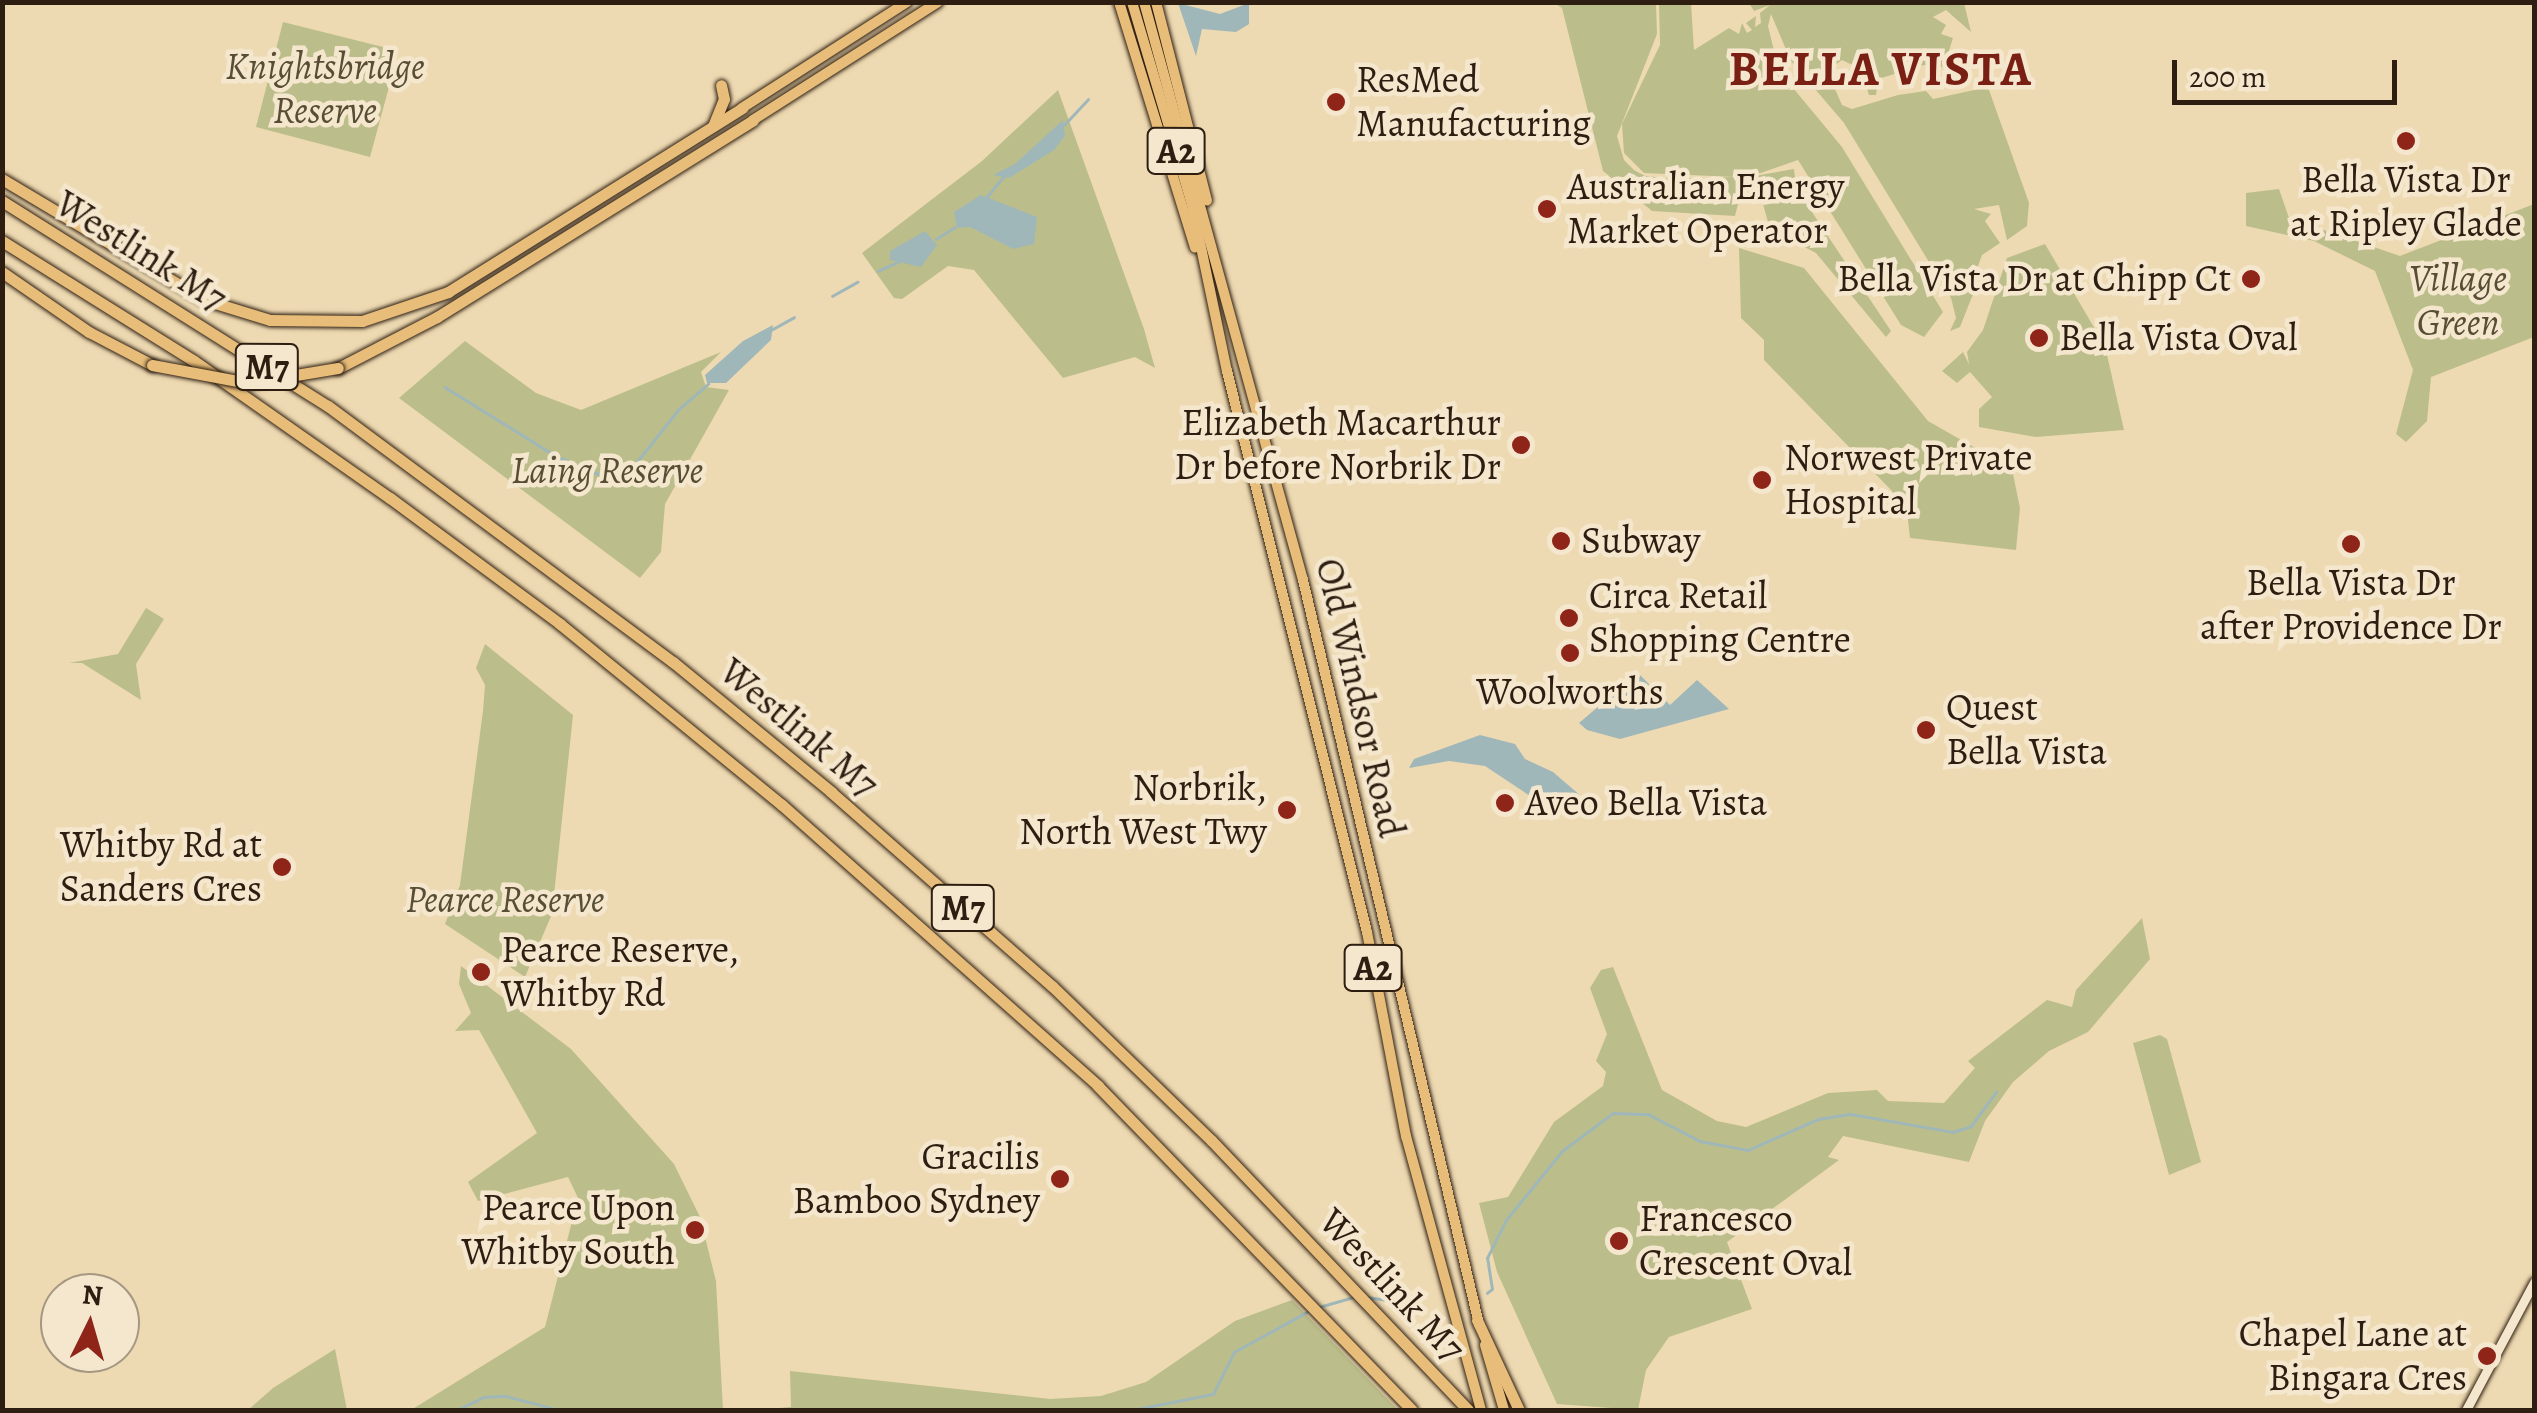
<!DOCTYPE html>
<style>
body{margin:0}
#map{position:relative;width:2537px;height:1413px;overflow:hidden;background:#eedab2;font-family:Alegreya,serif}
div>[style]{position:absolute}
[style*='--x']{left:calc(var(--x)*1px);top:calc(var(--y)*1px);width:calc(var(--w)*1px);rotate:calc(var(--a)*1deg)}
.green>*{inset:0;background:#bbbe8a}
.water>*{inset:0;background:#a0b7b9}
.stream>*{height:2.5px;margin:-1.25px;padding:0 1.25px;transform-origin:1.25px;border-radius:1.25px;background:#a0b7b9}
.roads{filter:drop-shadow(0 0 2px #2e1e11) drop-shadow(0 0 2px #2e1e11)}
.secondary>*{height:9px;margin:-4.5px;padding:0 4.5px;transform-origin:4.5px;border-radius:4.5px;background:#f4e7cd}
.primary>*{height:10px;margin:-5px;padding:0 5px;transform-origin:5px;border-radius:5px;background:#e7bd79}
.trunk>*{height:10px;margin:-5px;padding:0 5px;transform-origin:5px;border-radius:5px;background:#e7bd79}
.motorway>*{height:11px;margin:-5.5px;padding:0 5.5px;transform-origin:5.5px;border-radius:5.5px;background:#e7bd79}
.bridges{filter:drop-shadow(0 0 2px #2e1e11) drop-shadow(0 0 2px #2e1e11)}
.motorway-bridge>*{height:11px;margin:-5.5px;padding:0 5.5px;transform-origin:5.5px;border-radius:5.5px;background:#e7bd79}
.dots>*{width:28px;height:28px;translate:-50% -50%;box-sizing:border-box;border:5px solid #f4e7cd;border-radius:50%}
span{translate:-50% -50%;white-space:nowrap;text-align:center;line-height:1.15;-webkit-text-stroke:9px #f4e7cd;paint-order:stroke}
.shield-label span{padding:2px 8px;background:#f4e7cd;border:2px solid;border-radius:8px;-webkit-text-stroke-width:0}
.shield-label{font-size:35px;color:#2e1e11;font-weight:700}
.park-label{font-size:38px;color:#584e35;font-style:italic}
.poi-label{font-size:38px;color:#2e1e11}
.left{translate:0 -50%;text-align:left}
.right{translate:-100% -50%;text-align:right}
.street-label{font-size:38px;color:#2e1e11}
.district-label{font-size:48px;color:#7a1f14;font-weight:700;letter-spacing:2.5px}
.frame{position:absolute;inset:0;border:5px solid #2e1e11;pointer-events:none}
.north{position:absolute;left:40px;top:1273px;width:100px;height:100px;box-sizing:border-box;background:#f4e7cd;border:2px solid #a59782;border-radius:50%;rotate:5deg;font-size:28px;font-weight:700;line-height:40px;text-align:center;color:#2e1e11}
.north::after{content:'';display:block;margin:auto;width:35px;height:45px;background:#8f2418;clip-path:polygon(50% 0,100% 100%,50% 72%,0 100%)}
.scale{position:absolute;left:2172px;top:60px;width:225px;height:45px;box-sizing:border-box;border:5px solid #2e1e11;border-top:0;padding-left:12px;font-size:30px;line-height:35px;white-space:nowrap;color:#2e1e11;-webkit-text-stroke:8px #f4e7cd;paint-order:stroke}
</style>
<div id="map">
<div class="green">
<div style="clip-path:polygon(1554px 3px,1656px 3px,1657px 34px,1617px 136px,1624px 160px,1634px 170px,1645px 176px,1674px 179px,1734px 177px,1644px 173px,1624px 153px,1622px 124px,1660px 45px,1659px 3px,1691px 3px,1694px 50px,1729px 28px,1739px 34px,1742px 23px,1747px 33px,1752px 30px,1746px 23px,1756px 16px,1755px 27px,1761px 23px,1760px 13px,1770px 5px,1754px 11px,1749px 3px,1964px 3px,1971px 32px,1946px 10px,1933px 17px,1946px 25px,1941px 34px,1953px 38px,1944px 67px,1924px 65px,1878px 79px,1876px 95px,1869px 95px,1861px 69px,1842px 60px,1831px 68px,1832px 82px,1842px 105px,1852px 109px,1898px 95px,1926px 91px,1933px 99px,1988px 87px,2029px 203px,2027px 226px,2007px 240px,1999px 205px,1974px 209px,1991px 214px,1985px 221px,2000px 243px,1982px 255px,1973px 280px,1958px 277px,1957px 285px,1975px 289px,1960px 327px,1950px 331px,1956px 318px,1951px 298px,1844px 123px,1791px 61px,1771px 14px,1768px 26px,1779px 71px,1842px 147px,1943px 312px,1924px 337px,1901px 325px,1798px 160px,1749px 177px,1794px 169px,1796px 188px,1891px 331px,1886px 337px,1816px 253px,1770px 229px,1761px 197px,1740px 196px,1735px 216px,1652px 211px,1603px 171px,1562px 8px)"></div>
<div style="clip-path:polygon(283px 22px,391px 49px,392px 76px,370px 157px,256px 127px)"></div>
<div style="clip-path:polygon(1058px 90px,1144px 329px,1155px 368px,1135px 357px,1063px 378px,974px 270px,948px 266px,902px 299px,894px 298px,862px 253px,982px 161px)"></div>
<div style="clip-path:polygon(2279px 189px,2289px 218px,2400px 256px,2534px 204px,2534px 337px,2431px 377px,2427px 421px,2406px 442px,2396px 434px,2413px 370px,2375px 271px,2314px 241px,2246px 226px,2246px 193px)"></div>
<div style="clip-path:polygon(2045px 244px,2105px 346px,2124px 430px,2036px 437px,1979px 427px,1979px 409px,1992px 397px,1970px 372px,1957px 383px,1942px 371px,1963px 352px,1969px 364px,1967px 352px,1983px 330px,2007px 258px)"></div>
<div style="clip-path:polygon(1739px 248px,1804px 268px,1928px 421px,2012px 469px,2020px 508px,2016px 550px,1910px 538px,1907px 512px,1891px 490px,1764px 360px,1764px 340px,1741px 318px)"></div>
<div style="clip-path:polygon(465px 341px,536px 393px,581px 410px,721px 352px,701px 372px,706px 387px,729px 390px,665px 504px,661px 552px,640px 578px,399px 398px)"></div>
<div style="clip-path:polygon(146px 608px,164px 619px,136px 664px,141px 700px,82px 663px,69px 663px,118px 654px)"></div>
<div style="clip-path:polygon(485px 644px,573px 715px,552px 914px,525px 977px,445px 924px,460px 885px,483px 711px,485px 685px,476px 668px)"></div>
<div style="clip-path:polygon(2142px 918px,2150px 959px,2088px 1032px,2049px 1051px,2013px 1082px,1985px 1121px,1969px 1162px,1843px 1136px,1828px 1157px,1839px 1160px,1727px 1242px,1752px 1309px,1669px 1337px,1646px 1370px,1638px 1410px,1557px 1404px,1497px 1272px,1479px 1203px,1508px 1197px,1554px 1122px,1603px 1086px,1606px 1072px,1596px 1061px,1607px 1034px,1590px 988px,1601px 970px,1613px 967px,1662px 1090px,1717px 1121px,1746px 1127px,1828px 1093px,1877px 1090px,1888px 1101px,1944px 1103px,1975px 1068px,1968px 1061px,2047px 1000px,2072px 1007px,2076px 990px)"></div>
<div style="clip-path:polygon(461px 966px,571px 1049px,674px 1164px,700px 1217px,716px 1281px,723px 1410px,411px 1410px,545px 1327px,578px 1198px,568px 1177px,478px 1201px,468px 1182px,537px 1133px,479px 1030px,455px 1031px,471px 1013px,459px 984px)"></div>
<div style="clip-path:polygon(2160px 1035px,2167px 1039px,2201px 1162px,2169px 1175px,2133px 1043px)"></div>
<div style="clip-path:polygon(1292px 1300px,1398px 1410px,756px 1410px,791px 1407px,790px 1371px,1050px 1399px,1101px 1396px,1146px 1382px,1235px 1321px)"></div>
<div style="clip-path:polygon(335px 1349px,347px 1410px,248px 1410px,273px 1388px)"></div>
</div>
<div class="water">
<div style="clip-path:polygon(1178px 3px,1220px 14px,1249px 3px,1249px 24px,1236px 32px,1202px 29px,1196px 56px)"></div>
<div style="clip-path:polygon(1063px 120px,1065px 136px,1054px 150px,1009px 178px,993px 175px,1015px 164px)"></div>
<div style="clip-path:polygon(981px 195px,1037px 217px,1034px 244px,1013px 249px,970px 227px,957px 228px,954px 212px)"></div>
<div style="clip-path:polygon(925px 231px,937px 245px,921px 267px,890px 260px,890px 251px)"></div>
<div style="clip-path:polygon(773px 325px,771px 340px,726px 383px,707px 383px,705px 375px,743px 341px)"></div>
<div style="clip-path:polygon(1638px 673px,1670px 705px,1697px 680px,1729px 709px,1620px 739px,1587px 730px,1579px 723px)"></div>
<div style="clip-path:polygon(1480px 735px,1515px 744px,1525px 759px,1553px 772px,1581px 796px,1579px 810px,1572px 814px,1539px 802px,1485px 766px,1449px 761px,1409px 768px,1414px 759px)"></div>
</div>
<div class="stream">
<div style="--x:1064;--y:125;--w:35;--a:-47"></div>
<div style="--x:986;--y:198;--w:27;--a:-51"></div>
<div style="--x:936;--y:239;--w:22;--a:-32"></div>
<div style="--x:878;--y:271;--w:23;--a:-25"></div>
<div style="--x:832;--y:296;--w:29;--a:-29"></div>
<div style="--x:771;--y:330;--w:26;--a:-29"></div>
<div style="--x:445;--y:387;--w:131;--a:31.9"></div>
<div style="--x:556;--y:456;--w:69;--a:22.9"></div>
<div style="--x:620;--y:483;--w:93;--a:-51.5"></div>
<div style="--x:678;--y:410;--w:40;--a:-41"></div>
<div style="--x:1487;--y:1293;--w:6;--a:-39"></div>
<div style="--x:1492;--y:1289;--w:31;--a:-99"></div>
<div style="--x:1487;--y:1258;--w:42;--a:-63.4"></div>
<div style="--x:1506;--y:1220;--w:89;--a:-50.9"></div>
<div style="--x:1562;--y:1151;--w:64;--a:-36.7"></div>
<div style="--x:1613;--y:1113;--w:35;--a:2"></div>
<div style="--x:1648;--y:1114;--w:59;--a:27.4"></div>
<div style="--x:1700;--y:1141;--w:49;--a:10.6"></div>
<div style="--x:1748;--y:1150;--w:77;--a:-23.9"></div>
<div style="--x:1818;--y:1119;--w:33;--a:-9"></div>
<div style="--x:1851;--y:1114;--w:104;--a:10"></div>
<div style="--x:1953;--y:1132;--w:19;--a:-18"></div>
<div style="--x:1971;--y:1126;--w:42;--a:-53.7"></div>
<div style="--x:1367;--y:1297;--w:53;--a:8.7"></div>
<div style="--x:1319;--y:1307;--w:36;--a:-16"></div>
<div style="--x:457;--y:1410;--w:30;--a:-26"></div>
<div style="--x:484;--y:1397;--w:22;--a:-3"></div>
<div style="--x:506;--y:1396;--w:55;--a:14.8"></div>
<div style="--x:1132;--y:1410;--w:83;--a:-11.2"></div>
<div style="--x:1213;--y:1394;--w:47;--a:-63.4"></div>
<div style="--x:1234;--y:1352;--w:83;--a:-28.7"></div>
</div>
<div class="roads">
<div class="secondary">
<div style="--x:2466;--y:1410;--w:145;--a:-62"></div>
</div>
<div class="primary">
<div style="--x:742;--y:108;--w:196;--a:-32.7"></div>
<div style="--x:753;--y:120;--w:219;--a:-32.5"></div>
</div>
<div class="trunk">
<div style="--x:1119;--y:2;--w:257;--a:72.8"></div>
<div style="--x:1132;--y:2;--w:211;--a:73.5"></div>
<div style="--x:1192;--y:204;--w:171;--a:78.2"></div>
<div style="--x:1227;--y:371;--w:578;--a:75.99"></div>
<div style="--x:1367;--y:932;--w:208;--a:79.2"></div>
<div style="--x:1406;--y:1136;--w:284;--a:74.7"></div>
<div style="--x:1144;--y:2;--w:599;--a:74.62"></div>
<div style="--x:1303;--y:580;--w:765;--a:76.69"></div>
<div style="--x:1156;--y:2;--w:205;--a:75.6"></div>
<div style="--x:1485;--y:1345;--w:68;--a:73.7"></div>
</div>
<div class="motorway">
<div style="--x:713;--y:126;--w:29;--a:-68"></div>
<div style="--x:724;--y:99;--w:14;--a:-102"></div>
<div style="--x:2;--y:179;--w:236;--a:30.8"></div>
<div style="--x:205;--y:300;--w:68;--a:17.1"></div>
<div style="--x:270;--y:320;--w:92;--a:0.6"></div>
<div style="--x:362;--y:321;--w:91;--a:-18.6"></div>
<div style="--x:448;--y:292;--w:347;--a:-32"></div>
<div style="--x:2;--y:201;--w:385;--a:32.2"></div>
<div style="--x:328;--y:406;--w:430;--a:36.6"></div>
<div style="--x:673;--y:662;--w:205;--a:39.4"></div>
<div style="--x:831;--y:792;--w:294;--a:41.3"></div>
<div style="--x:1052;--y:986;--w:221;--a:44.1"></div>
<div style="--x:1211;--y:1140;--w:373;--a:46.4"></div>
<div style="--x:2;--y:241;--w:226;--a:32"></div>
<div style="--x:194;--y:361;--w:239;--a:35"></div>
<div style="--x:390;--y:498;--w:212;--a:36.5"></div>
<div style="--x:560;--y:624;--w:286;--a:39.2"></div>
<div style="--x:782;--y:805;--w:423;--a:41.6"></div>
<div style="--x:1098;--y:1086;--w:451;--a:45.9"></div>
<div style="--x:2;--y:272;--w:106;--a:34.6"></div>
<div style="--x:89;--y:332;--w:71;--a:27.6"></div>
<div style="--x:338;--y:368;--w:111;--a:-27.3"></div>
<div style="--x:437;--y:317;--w:372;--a:-31.9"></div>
<div style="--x:1477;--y:1320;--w:99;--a:65"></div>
</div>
</div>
<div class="bridges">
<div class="motorway-bridge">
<div style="--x:152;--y:365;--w:98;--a:10.6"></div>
<div style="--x:248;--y:383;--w:91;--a:-9.5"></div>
</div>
</div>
<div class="dots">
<div style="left:1336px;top:102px;background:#8f2418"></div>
<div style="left:2406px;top:141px;background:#8f2418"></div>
<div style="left:1547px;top:209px;background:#8f2418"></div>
<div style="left:2251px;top:279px;background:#8f2418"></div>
<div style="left:2039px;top:338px;background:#8f2418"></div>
<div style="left:1521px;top:445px;background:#8f2418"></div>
<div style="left:1762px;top:480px;background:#8f2418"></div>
<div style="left:1561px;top:541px;background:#8f2418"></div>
<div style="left:2351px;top:544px;background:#8f2418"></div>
<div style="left:1569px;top:618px;background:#8f2418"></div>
<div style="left:1570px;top:653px;background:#8f2418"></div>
<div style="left:1926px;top:730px;background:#8f2418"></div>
<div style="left:1505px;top:803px;background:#8f2418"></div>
<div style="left:1287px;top:810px;background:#8f2418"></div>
<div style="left:282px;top:867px;background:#8f2418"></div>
<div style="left:481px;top:972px;background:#8f2418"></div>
<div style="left:1060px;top:1179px;background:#8f2418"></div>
<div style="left:695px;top:1230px;background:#8f2418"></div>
<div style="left:1619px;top:1241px;background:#8f2418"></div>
<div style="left:2487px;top:1356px;background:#8f2418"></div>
</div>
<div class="shield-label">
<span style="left:1176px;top:151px">A2</span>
<span style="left:267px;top:367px">M7</span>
<span style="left:963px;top:908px">M7</span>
<span style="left:1373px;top:968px">A2</span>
</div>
<div class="park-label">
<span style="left:325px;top:89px">Knightsbridge<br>Reserve</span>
<span style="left:2458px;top:301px">Village<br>Green</span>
<span style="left:607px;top:471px">Laing Reserve</span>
<span style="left:505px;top:900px">Pearce Reserve</span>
</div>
<div class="poi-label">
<span class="left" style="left:1356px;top:102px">ResMed<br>Manufacturing</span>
<span style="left:2406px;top:202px">Bella Vista Dr<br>at Ripley Glade</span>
<span class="left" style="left:1567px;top:209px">Australian Energy<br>Market Operator</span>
<span class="right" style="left:2231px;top:279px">Bella Vista Dr at Chipp Ct</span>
<span class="left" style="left:2059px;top:338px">Bella Vista Oval</span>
<span class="right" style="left:1501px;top:445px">Elizabeth Macarthur<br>Dr before Norbrik Dr</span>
<span class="left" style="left:1784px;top:480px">Norwest Private<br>Hospital</span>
<span class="left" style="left:1581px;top:541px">Subway</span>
<span style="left:2351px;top:605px">Bella Vista Dr<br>after Providence Dr</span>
<span class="left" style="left:1589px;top:618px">Circa Retail<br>Shopping Centre</span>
<span style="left:1570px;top:692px">Woolworths</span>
<span class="left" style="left:1946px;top:730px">Quest<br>Bella Vista</span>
<span class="right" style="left:1267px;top:810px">Norbrik,<br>North West Twy</span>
<span class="left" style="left:1525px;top:803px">Aveo Bella Vista</span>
<span class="right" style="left:262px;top:867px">Whitby Rd at<br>Sanders Cres</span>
<span class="left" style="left:501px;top:972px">Pearce Reserve,<br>Whitby Rd</span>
<span class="right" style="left:1040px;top:1179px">Gracilis<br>Bamboo Sydney</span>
<span class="right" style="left:675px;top:1230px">Pearce Upon<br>Whitby South</span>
<span class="left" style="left:1639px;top:1241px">Francesco<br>Crescent Oval</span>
<span class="right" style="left:2467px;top:1356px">Chapel Lane at<br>Bingara Cres</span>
</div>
<div class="street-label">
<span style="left:141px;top:251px;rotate:32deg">Westlink M7</span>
<span style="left:1360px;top:698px;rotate:77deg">Old Windsor Road</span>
<span style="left:799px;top:728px;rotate:40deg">Westlink M7</span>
<span style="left:1392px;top:1285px;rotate:47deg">Westlink M7</span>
</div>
<div class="district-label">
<span style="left:1881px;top:70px">BELLA VISTA</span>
</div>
<div class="frame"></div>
<div class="north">N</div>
<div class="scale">200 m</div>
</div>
